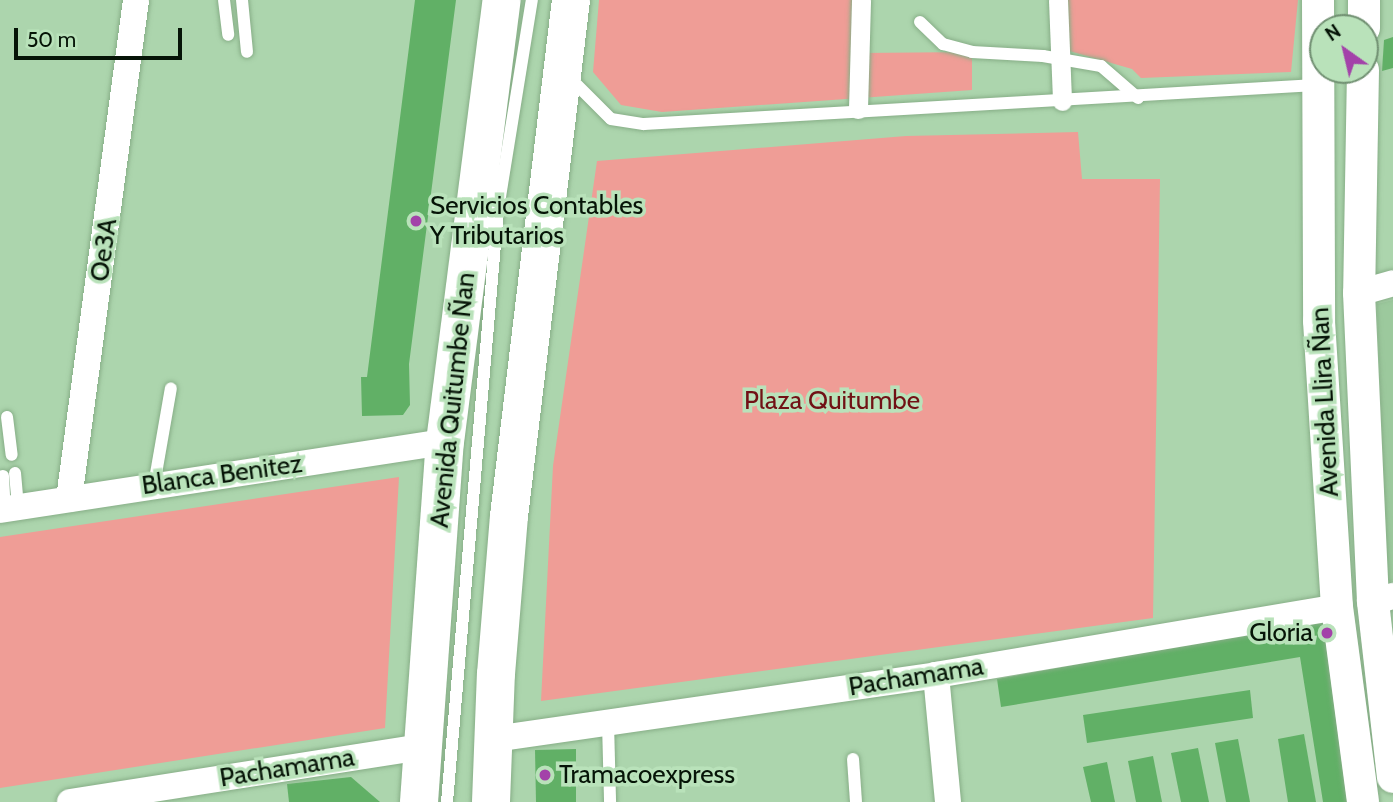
<!DOCTYPE html>
<meta charset="utf-8">
<style>
body{margin:0}
#map{position:relative;width:1393px;height:802px;overflow:hidden;background:#acd5ad;font-family:Cabin,sans-serif}
div>[style]{position:absolute}
[style*='--x']{left:calc(var(--x)*1px);top:calc(var(--y)*1px);width:calc(var(--w)*1px);rotate:calc(var(--a)*1deg)}
.built>*{inset:0;background:#9cc99d}
.green>*{inset:0;background:#ef9d96}
.building>*{inset:0;background:#61b066}
.roads{filter:drop-shadow(0 0 2px #87ae87) drop-shadow(0 0 2px #87ae87)}
.service>*{height:12px;margin:-6px;padding:0 6px;transform-origin:6px;border-radius:6px;background:#fff}
.pedestrian>*{height:19px;margin:-9.5px;padding:0 9.5px;transform-origin:9.5px;border-radius:9.5px;background:#fff}
.minor>*{height:26px;margin:-13px;padding:0 13px;transform-origin:13px;border-radius:13px;background:#fff}
.tertiary>*{height:32px;margin:-16px;padding:0 16px;transform-origin:16px;border-radius:16px;background:#fff}
.primary>*{height:38px;margin:-19px;padding:0 19px;transform-origin:19px;border-radius:19px;background:#fff}
.dots>*{width:19px;height:19px;translate:-50% -50%;box-sizing:border-box;border:4px solid #b9e2ba;border-radius:50%}
span{translate:-50% -50%;white-space:nowrap;text-align:center;line-height:1.15;-webkit-text-stroke:7px #b9e2ba;paint-order:stroke}
.poi-label{font-size:26px;color:#061407}
.left{translate:0 -50%;text-align:left}
.right{translate:-100% -50%;text-align:right}
.street-label{font-size:26px;color:#061407}
.park-label{font-size:26px;color:#711115}
.north{position:absolute;left:1309px;top:14px;width:70px;height:70px;box-sizing:border-box;background:#b9e2ba;border:2px solid #719072;border-radius:50%;rotate:326deg;font-size:19px;font-weight:700;line-height:28px;text-align:center;color:#061407}
.north::after{content:'';display:block;margin:auto;width:24px;height:32px;background:#a342a9;clip-path:polygon(50% 0,100% 100%,50% 72%,0 100%)}
.scale{position:absolute;left:14px;top:28px;width:168px;height:32px;box-sizing:border-box;border:4px solid #061407;border-top:0;padding-left:9px;font-size:21px;line-height:24px;white-space:nowrap;color:#061407;-webkit-text-stroke:5px #b9e2ba;paint-order:stroke}
</style>
<div id="map">
<div class="built">
<div style="clip-path:polygon(1393px 300px,1393px 580px,1387px 582px,1377px 304px)"></div>
</div>
<div class="green">
<div style="clip-path:polygon(599px 0,859px 0,860px 53px,972px 52px,972px 90px,662px 112px,621px 105px,593px 72px)"></div>
<div style="clip-path:polygon(1058px 0,1298px 0,1291px 72px,1141px 78px,1132px 69px,1059px 48px)"></div>
<div style="clip-path:polygon(1078px 132px,1082px 179px,1160px 179px,1153px 618px,541px 701px,553px 466px,597px 161px,906px 136px)"></div>
<div style="clip-path:polygon(399px 477px,385px 728px,0 788px,0 537px)"></div>
</div>
<div class="building">
<div style="clip-path:polygon(415px 0,456px 0,409px 364px,410px 405px,403px 415px,362px 416px,361px 377px,367px 377px)"></div>
<div style="clip-path:polygon(1393px 37px,1393px 68px,1382px 71px,1384px 40px)"></div>
<div style="clip-path:polygon(1327px 619px,1356px 802px,1323px 802px,1300px 657px,1001px 707px,997px 679px)"></div>
<div style="clip-path:polygon(1250px 690px,1253px 718px,1087px 743px,1083px 715px)"></div>
<div style="clip-path:polygon(1304px 734px,1316px 802px,1288px 802px,1278px 739px)"></div>
<div style="clip-path:polygon(1238px 739px,1250px 802px,1226px 802px,1215px 743px)"></div>
<div style="clip-path:polygon(1198px 748px,1209px 802px,1181px 802px,1171px 753px)"></div>
<div style="clip-path:polygon(576px 749px,576px 802px,536px 802px,535px 750px)"></div>
<div style="clip-path:polygon(1153px 756px,1162px 802px,1136px 802px,1128px 761px)"></div>
<div style="clip-path:polygon(1107px 762px,1115px 802px,1091px 802px,1083px 767px)"></div>
<div style="clip-path:polygon(351px 777px,380px 802px,289px 802px,287px 784px)"></div>
</div>
<div class="roads">
<div class="service">
<div style="--x:224;--y:0;--w:35;--a:83"></div>
<div style="--x:242;--y:0;--w:52;--a:84.5"></div>
<div style="--x:920;--y:22;--w:32;--a:44"></div>
<div style="--x:943;--y:44;--w:30;--a:15"></div>
<div style="--x:972;--y:52;--w:71;--a:3.2"></div>
<div style="--x:1043;--y:56;--w:59;--a:9.8"></div>
<div style="--x:1101;--y:66;--w:49;--a:40.9"></div>
<div style="--x:569;--y:77;--w:59;--a:45"></div>
<div style="--x:611;--y:119;--w:33;--a:9"></div>
<div style="--x:644;--y:124;--w:673;--a:-3.32"></div>
<div style="--x:7;--y:417;--w:38;--a:83"></div>
<div style="--x:15;--y:473;--w:35;--a:85"></div>
<div style="--x:3;--y:476;--w:34;--a:87"></div>
<div style="--x:154;--y:485;--w:98;--a:-80.1"></div>
<div style="--x:608;--y:723;--w:79;--a:88.5"></div>
<div style="--x:853;--y:759;--w:43;--a:86"></div>
<div style="--x:447;--y:802;--w:595;--a:-85.08"></div>
<div style="--x:498;--y:209;--w:212;--a:-80.8"></div>
</div>
<div class="pedestrian">
<div style="--x:1058;--y:0;--w:101;--a:87.7"></div>
<div style="--x:858;--y:109;--w:109;--a:-88.4"></div>
</div>
<div class="minor">
<div style="--x:1359;--y:293;--w:35;--a:-16"></div>
<div style="--x:69;--y:499;--w:503;--a:-82.35"></div>
<div style="--x:0;--y:510;--w:450;--a:-8.7"></div>
<div style="--x:1373;--y:602;--w:21;--a:-17"></div>
<div style="--x:936;--y:675;--w:128;--a:84.6"></div>
<div style="--x:494;--y:739;--w:447;--a:-8.2"></div>
<div style="--x:936;--y:675;--w:407;--a:-9.6"></div>
<div style="--x:70;--y:802;--w:355;--a:-8.9"></div>
</div>
<div class="tertiary">
<div style="--x:1318;--y:0;--w:321;--a:89.8"></div>
<div style="--x:1319;--y:321;--w:287;--a:86.4"></div>
<div style="--x:1337;--y:607;--w:197;--a:82.4"></div>
<div style="--x:1364;--y:28;--w:28;--a:-90"></div>
<div style="--x:1363;--y:70;--w:223;--a:91"></div>
<div style="--x:1359;--y:293;--w:309;--a:87.4"></div>
<div style="--x:1373;--y:602;--w:176;--a:83.5"></div>
</div>
<div class="primary">
<div style="--x:419;--y:802;--w:361;--a:-85.9"></div>
<div style="--x:445;--y:442;--w:446;--a:-82.7"></div>
<div style="--x:491;--y:802;--w:128;--a:-87.8"></div>
<div style="--x:496;--y:674;--w:159;--a:-85.3"></div>
<div style="--x:509;--y:516;--w:520;--a:-83.15"></div>
</div>
</div>
<div class="dots">
<div style="left:416px;top:221px;background:#a342a9"></div>
<div style="left:1327px;top:633px;background:#a342a9"></div>
<div style="left:545px;top:775px;background:#a342a9"></div>
</div>
<div class="poi-label">
<span class="left" style="left:430px;top:221px">Servicios Contables<br>Y Tributarios</span>
<span class="right" style="left:1313px;top:633px">Gloria</span>
<span class="left" style="left:559px;top:775px">Tramacoexpress</span>
</div>
<div class="street-label">
<span style="left:104px;top:250px;rotate:-82deg">Oe3A</span>
<span style="left:453px;top:400px;rotate:-84deg">Avenida Quitumbe Ñan</span>
<span style="left:1325px;top:402px;rotate:-93deg">Avenida Llira Ñan</span>
<span style="left:222px;top:475px;rotate:-8deg">Blanca Benitez</span>
<span style="left:916px;top:677px;rotate:-9deg">Pachamama</span>
<span style="left:287px;top:768px;rotate:-9deg">Pachamama</span>
</div>
<div class="park-label">
<span style="left:832px;top:401px">Plaza Quitumbe</span>
</div>
<div class="north">N</div>
<div class="scale">50 m</div>
</div>
